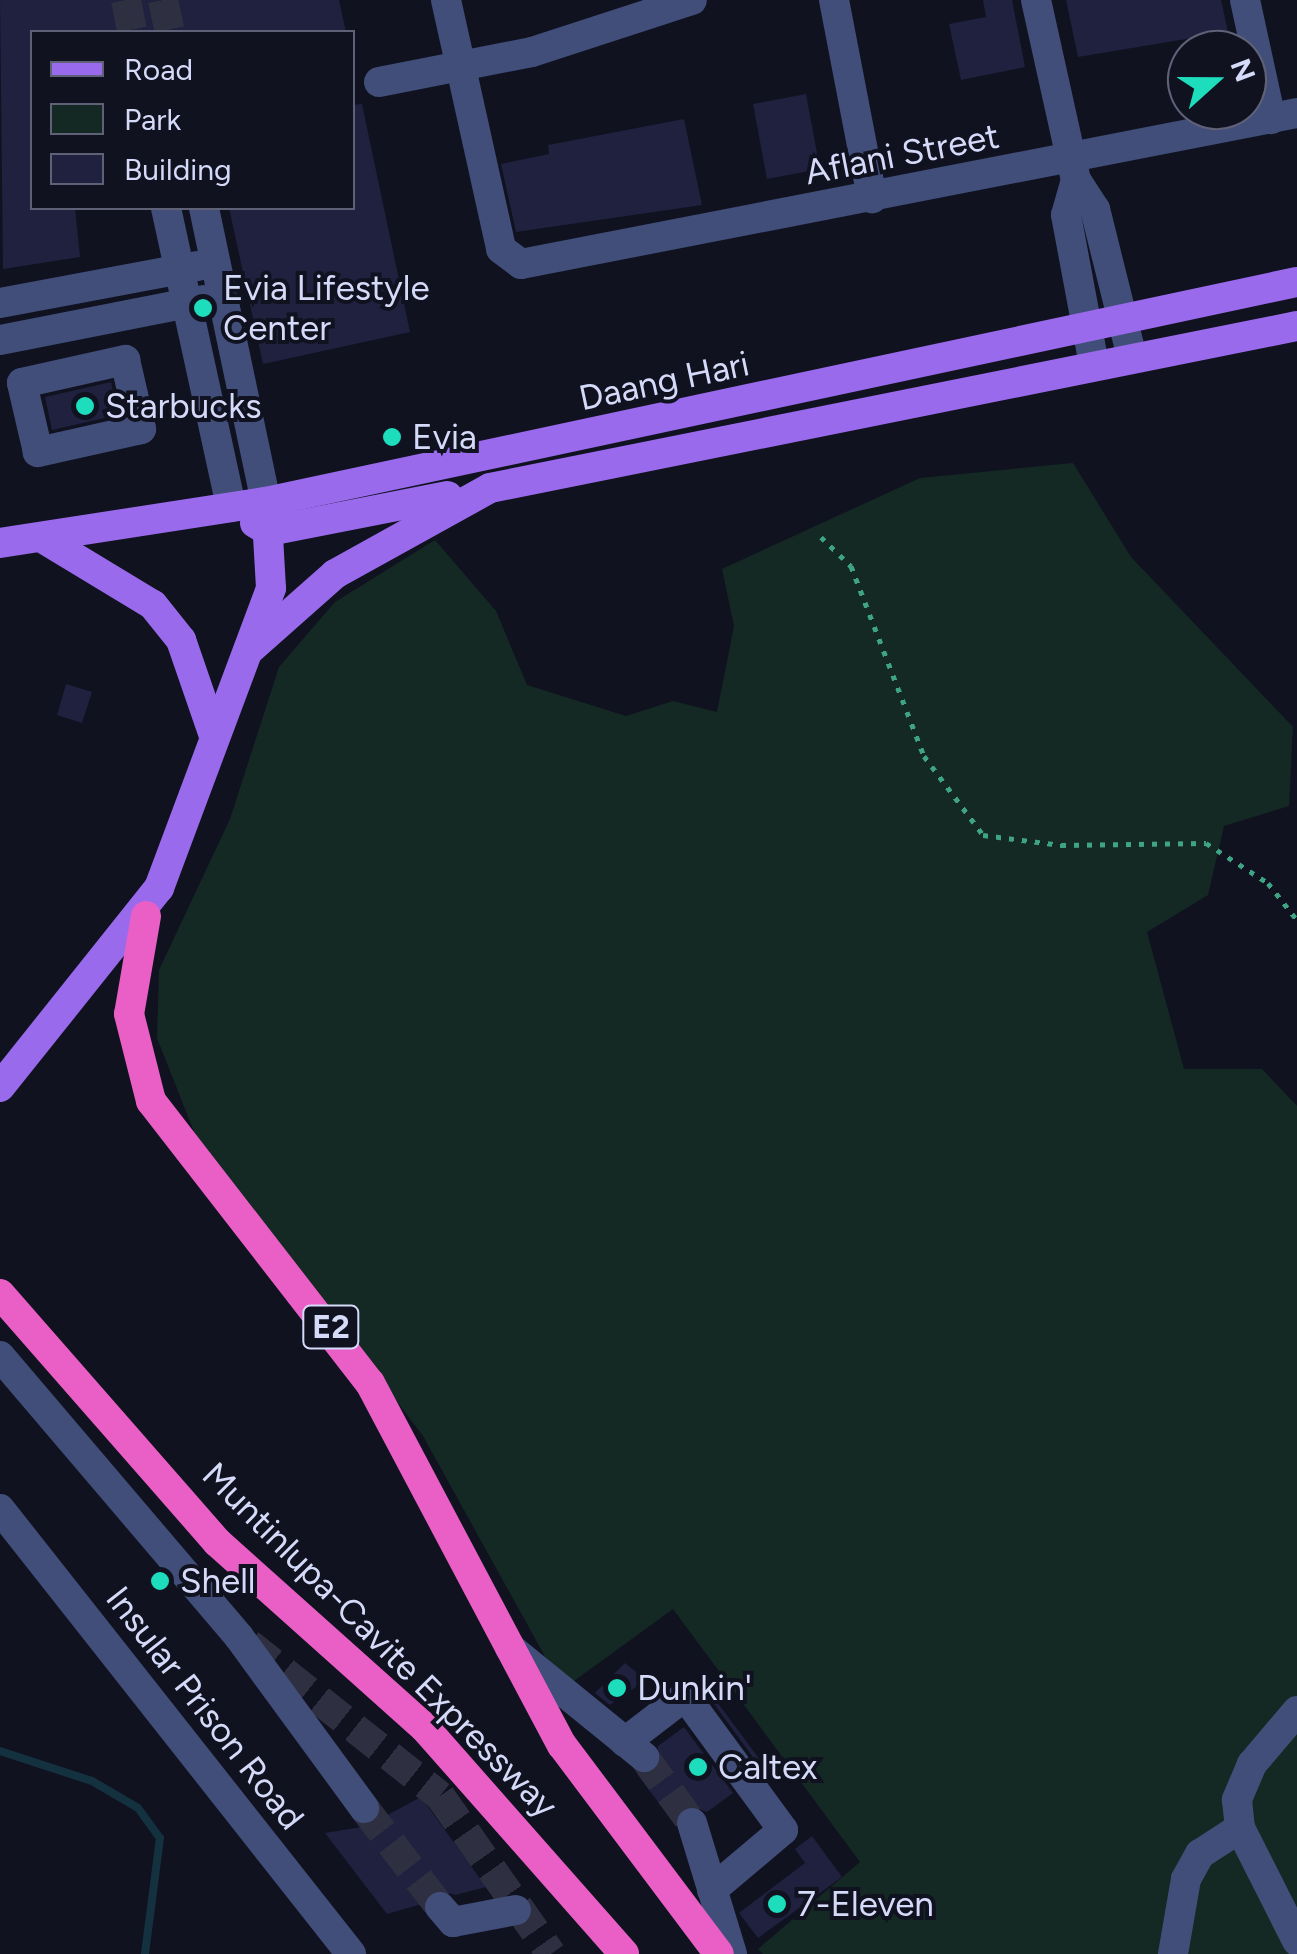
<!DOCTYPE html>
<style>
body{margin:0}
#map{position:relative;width:1297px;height:1954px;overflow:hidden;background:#101220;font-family:Figtree,sans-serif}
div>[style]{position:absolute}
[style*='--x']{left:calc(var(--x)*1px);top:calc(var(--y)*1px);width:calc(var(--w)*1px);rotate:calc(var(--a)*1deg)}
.green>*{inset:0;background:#142923}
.stream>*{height:8px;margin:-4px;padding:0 4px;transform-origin:4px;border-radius:4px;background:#143140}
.building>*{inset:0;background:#1f213f}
.minor-tunnel>*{height:30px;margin-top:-15px;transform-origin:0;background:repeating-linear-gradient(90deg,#2e3041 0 30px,transparent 0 45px)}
.path>*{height:5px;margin-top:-2.5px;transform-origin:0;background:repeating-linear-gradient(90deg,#3ea483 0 5px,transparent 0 13px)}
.minor>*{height:30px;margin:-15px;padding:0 15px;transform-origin:15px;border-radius:15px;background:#414e79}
.major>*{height:30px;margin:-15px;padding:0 15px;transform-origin:15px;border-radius:15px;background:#996aeb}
.highway>*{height:30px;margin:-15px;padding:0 15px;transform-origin:15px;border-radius:15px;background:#ea5fc6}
.dots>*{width:28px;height:28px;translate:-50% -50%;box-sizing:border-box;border:5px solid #101220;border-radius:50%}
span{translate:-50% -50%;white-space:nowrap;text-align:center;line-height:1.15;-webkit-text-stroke:8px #101220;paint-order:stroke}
.shield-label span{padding:2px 8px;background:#101220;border:2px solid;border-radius:8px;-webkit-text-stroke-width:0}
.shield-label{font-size:32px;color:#d5daf9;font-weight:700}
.street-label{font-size:35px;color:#d5daf9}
.poi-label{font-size:35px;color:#d5daf9}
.left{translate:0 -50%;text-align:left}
.legend{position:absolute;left:30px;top:30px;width:325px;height:180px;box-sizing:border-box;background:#101220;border:2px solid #5f6277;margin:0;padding:12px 18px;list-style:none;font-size:30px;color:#d5daf9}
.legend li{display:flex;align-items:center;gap:20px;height:50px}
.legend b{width:50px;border:2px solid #5f6277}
.north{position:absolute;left:1167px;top:30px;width:100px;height:100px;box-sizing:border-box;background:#101220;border:2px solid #5f6277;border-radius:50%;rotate:69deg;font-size:28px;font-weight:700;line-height:40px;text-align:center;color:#d5daf9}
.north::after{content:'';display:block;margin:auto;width:35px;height:45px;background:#1eddbd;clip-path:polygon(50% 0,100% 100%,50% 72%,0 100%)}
</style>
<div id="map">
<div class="green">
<div style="clip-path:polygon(1073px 463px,1131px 557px,1293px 727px,1289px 806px,1224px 826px,1208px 895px,1147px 932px,1184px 1069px,1262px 1069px,1297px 1106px,1297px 1954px,763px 1954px,758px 1949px,860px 1862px,673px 1609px,563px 1689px,423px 1436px,195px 1134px,157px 1038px,159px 970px,230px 819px,279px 667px,335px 602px,435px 540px,496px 611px,527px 685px,626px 716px,673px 701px,717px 712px,734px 626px,722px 569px,920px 478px)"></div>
</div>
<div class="stream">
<div style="--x:0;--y:1751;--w:97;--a:18.1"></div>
<div style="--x:92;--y:1781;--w:53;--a:30.4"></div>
<div style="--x:138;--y:1808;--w:37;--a:54"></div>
<div style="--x:160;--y:1838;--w:117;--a:97.4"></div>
</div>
<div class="building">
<div style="clip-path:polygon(0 0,339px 0,346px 32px,32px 32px,32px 208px,75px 208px,80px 257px,3px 269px)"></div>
<div style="clip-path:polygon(983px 0,1012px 0,1025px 67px,961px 80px,949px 24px,986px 17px)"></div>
<div style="clip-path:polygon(1066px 0,1221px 0,1228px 32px,1078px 57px)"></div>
<div style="clip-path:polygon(806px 94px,820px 169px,767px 179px,753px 104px)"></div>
<div style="clip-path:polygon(362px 104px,410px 332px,263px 364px,229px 208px,352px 208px,352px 105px)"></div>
<div style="clip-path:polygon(684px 119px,702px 205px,516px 232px,501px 164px,549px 154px,548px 145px)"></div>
<div style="clip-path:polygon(111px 382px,118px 415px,52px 430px,45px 397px)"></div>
<div style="clip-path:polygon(66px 684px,92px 692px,82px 723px,57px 715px)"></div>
<div style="clip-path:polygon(625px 1663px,646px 1680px,610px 1705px,595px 1693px)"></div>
<div style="clip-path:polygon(717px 1702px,766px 1768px,763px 1771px,714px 1704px)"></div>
<div style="clip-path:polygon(684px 1727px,733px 1793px,707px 1812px,686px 1805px,674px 1823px,637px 1774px,658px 1770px,658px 1746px)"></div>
<div style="clip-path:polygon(421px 1797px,486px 1887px,455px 1895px,436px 1889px,422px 1904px,387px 1914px,325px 1833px,367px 1826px)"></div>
<div style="clip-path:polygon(812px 1836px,842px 1877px,758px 1938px,739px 1913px,805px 1863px,795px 1849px)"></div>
</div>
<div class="minor-tunnel">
<div style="--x:126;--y:0;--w:33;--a:79"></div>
<div style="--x:163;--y:0;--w:33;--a:78"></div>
<div style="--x:249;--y:1644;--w:244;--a:38.5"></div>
<div style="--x:440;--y:1796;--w:193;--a:54.9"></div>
<div style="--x:644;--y:1757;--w:82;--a:54"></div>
<div style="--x:364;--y:1808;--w:125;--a:52.5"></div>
</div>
<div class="path">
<div style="--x:821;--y:537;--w:42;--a:44"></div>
<div style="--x:851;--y:566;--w:204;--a:69"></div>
<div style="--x:924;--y:756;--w:99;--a:53.2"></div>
<div style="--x:983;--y:835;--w:79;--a:7.3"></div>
<div style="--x:1061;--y:845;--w:145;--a:-0.8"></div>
<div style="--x:1206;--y:843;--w:74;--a:32.8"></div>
<div style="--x:1268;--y:883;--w:47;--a:51.9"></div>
</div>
<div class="minor">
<div style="--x:446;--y:0;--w:255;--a:77.5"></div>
<div style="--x:501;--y:249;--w:25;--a:37"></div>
<div style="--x:521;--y:264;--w:791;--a:-11.01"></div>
<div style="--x:834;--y:0;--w:202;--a:79.1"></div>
<div style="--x:1036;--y:0;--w:184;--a:77.5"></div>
<div style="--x:1076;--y:180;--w:35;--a:57"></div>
<div style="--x:1095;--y:209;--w:153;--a:76"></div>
<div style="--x:1245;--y:0;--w:122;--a:77.7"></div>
<div style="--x:379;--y:82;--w:156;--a:-11.1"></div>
<div style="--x:532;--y:52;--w:168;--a:-18"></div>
<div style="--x:1076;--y:180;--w:36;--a:106"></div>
<div style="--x:1066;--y:215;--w:152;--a:79.4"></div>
<div style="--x:166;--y:208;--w:306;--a:77.7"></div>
<div style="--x:204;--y:208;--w:300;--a:78.1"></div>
<div style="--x:0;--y:303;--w:201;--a:-10.6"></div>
<div style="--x:0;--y:340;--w:207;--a:-11.1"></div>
<div style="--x:125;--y:360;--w:71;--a:76.9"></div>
<div style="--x:141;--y:429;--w:106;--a:167.4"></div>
<div style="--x:38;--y:452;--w:71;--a:-103.1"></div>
<div style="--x:22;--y:383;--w:106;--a:-12.6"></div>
<div style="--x:0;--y:1356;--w:369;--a:49.6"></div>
<div style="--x:239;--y:1637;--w:212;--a:53.8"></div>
<div style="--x:0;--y:1509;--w:567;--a:51.73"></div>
<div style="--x:510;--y:1648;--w:173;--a:39.1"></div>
<div style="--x:1297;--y:1711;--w:70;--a:130.3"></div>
<div style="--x:1252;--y:1764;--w:39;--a:113"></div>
<div style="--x:1237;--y:1800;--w:28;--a:84"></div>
<div style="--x:1240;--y:1828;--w:127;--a:63.2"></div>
<div style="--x:625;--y:1742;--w:76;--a:-37.5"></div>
<div style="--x:685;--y:1696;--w:166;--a:53.8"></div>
<div style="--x:783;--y:1830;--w:93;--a:139.8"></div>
<div style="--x:692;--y:1823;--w:137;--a:73"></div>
<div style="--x:440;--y:1907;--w:20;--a:49"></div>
<div style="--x:453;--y:1922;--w:64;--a:-10.8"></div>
<div style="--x:1173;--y:1954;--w:76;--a:-80.2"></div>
<div style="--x:1186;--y:1879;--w:29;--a:-61"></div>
<div style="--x:1200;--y:1854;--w:48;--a:-33"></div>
</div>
<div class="major">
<div style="--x:255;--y:523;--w:16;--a:30"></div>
<div style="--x:269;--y:531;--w:182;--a:-11.1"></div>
<div style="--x:44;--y:539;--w:127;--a:31.2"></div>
<div style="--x:153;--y:605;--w:45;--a:51.3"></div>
<div style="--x:181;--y:640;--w:102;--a:71"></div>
<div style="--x:0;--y:543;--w:269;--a:-8.8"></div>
<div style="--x:266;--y:502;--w:1054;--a:-12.05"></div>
<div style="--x:248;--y:651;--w:116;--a:-41.5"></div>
<div style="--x:335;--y:574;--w:177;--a:-29"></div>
<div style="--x:490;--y:488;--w:823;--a:-11.35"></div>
<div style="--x:0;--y:1087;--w:255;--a:-51.4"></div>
<div style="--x:159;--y:888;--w:320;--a:-69.5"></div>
<div style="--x:271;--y:588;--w:86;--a:-93.3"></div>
</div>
<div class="highway">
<div style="--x:146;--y:916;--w:99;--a:99.8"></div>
<div style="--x:129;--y:1014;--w:90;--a:75.8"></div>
<div style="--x:151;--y:1101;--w:357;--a:52.2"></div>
<div style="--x:370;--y:1383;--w:410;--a:62.1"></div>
<div style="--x:562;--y:1745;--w:261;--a:53.1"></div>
<div style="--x:0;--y:1294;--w:330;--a:48.8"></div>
<div style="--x:217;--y:1542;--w:279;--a:41.8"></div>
<div style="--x:425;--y:1728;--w:301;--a:48.6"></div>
</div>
<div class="dots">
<div style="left:203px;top:308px;background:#1eddbd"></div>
<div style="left:85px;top:406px;background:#1eddbd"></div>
<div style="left:392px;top:437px;background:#1eddbd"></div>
<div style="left:160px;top:1581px;background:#1eddbd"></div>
<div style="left:617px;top:1688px;background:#1eddbd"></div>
<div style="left:698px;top:1767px;background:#1eddbd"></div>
<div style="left:777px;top:1904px;background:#1eddbd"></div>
</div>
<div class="shield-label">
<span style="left:331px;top:1327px">E2</span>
</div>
<div class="street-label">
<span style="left:902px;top:154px;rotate:-11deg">Aflani Street</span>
<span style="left:664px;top:381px;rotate:-12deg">Daang Hari</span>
<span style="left:380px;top:1640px;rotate:45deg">Muntinlupa-Cavite Expressway</span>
<span style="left:205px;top:1708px;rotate:52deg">Insular Prison Road</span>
</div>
<div class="poi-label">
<span class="left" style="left:223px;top:308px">Evia Lifestyle<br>Center</span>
<span class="left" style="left:105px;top:406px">Starbucks</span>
<span class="left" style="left:412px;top:437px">Evia</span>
<span class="left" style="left:180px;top:1581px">Shell</span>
<span class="left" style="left:637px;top:1688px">Dunkin'</span>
<span class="left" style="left:718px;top:1767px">Caltex</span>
<span class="left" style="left:797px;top:1904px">7-Eleven</span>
</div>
<ul class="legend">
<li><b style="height:12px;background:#996aeb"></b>Road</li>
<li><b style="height:28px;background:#142923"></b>Park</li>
<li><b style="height:28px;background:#1f213f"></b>Building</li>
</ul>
<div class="north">N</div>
</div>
